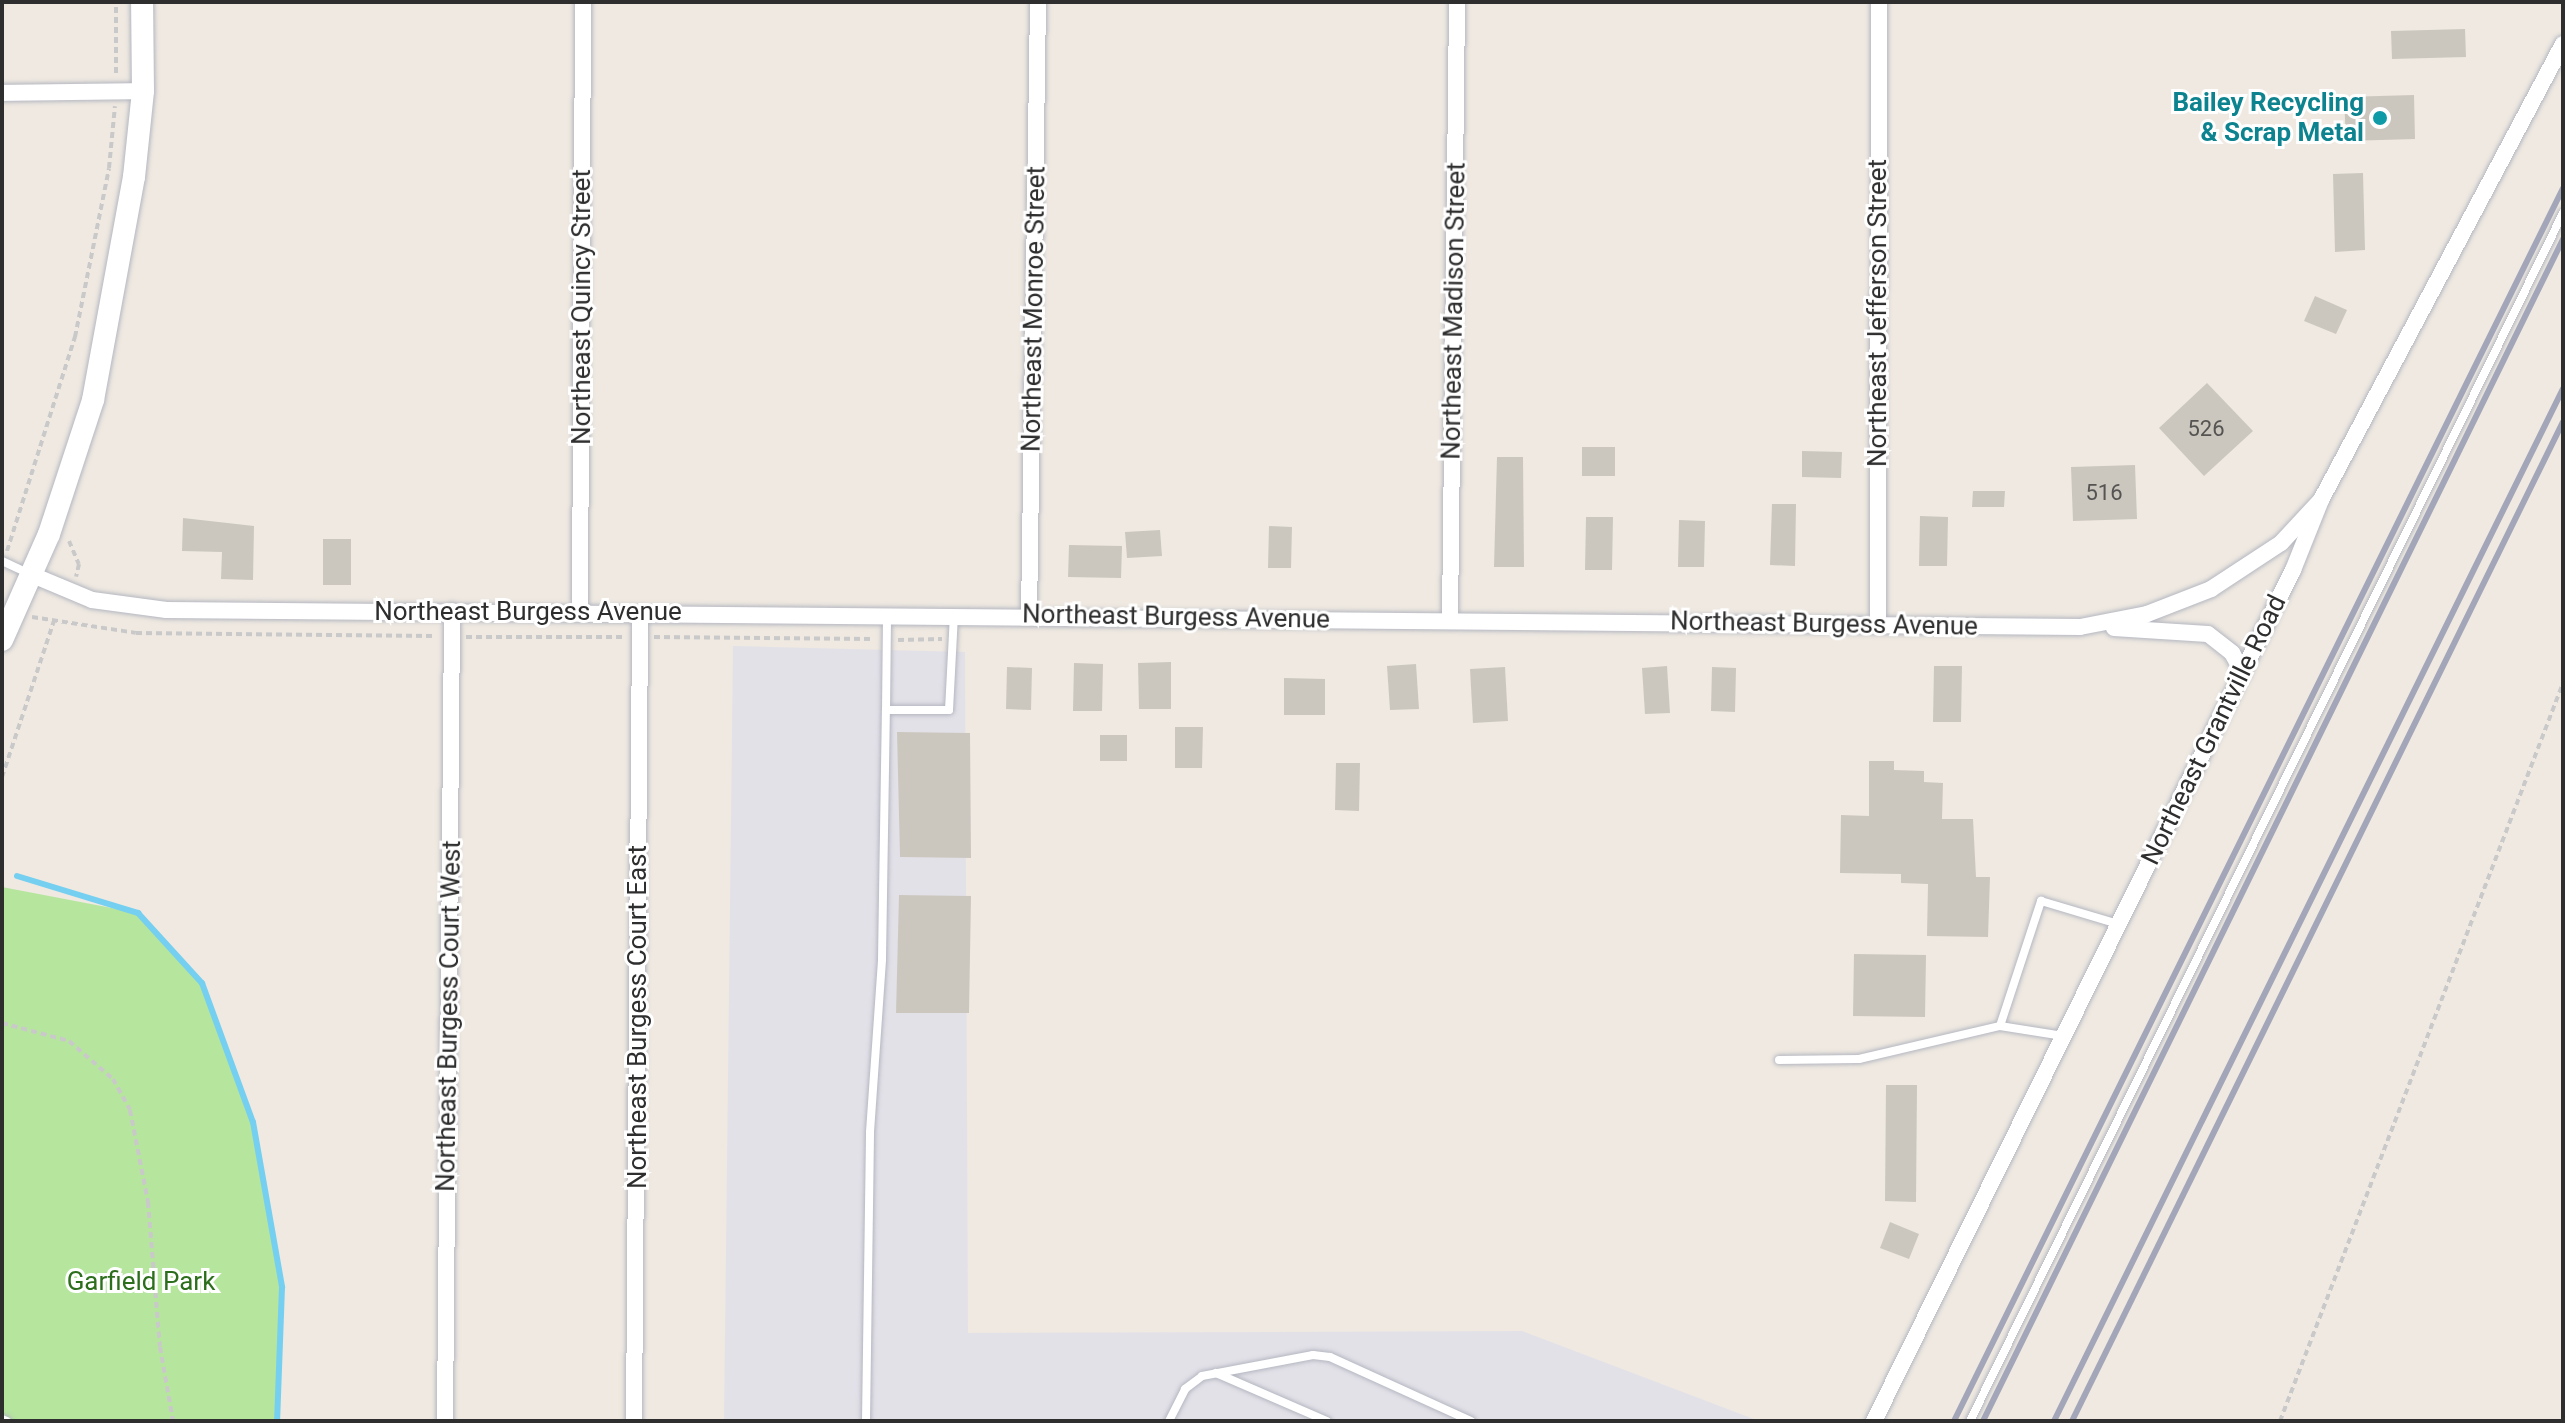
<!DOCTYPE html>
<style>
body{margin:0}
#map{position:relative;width:2565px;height:1423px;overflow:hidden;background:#efe9e1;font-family:Roboto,sans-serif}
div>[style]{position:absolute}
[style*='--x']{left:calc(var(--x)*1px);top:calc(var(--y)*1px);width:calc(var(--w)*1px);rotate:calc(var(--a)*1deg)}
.industrial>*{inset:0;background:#e3e1e8}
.green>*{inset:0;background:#b6e59e}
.stream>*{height:6px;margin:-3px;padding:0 3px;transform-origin:3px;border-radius:3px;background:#75cff0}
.building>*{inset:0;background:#cbc7bf}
.path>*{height:4px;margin-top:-2px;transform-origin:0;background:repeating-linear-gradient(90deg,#c9c9c9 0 6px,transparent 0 10px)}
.roads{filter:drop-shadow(0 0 2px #b4b7c1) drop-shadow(0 0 2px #b4b7c1)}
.service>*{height:8px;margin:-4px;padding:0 4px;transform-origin:4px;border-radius:4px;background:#fff}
.minor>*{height:16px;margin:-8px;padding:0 8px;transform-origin:8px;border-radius:8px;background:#fff}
.secondary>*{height:22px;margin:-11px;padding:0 11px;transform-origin:11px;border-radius:11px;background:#fff}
.rail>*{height:6px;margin:-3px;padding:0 3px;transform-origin:3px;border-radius:3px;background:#a3a6b8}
.dots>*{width:22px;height:22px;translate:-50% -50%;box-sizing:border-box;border:4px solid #fff;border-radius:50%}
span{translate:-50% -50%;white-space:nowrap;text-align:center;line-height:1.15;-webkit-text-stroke:6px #fff;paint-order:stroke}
.number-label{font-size:22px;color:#555452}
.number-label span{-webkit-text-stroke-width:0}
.culture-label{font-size:26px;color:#0d838f;font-weight:700}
.right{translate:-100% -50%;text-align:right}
.street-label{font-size:26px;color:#2e2e2e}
.park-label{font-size:26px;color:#2c6e1b}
.frame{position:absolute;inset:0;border:4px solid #2e2e2e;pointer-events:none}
</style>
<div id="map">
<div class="industrial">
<div style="clip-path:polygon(733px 646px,965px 652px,968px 1333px,1522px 1331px,1759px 1421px,724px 1421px)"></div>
</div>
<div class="green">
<div style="clip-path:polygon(2px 887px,138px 913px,202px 983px,253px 1122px,282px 1287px,277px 1421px,2px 1421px)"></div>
</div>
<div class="stream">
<div style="--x:17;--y:876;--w:127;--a:17"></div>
<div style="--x:138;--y:913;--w:95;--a:47.6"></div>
<div style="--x:202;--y:983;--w:148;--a:69.9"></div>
<div style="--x:253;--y:1122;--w:168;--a:80"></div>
<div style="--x:282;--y:1287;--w:134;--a:92.1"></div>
</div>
<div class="building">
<div style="clip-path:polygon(2465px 29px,2466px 57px,2392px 59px,2391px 31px)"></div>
<div style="clip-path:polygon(2414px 95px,2415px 139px,2346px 141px,2344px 97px)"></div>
<div style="clip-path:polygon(2363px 173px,2365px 250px,2335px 252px,2333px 174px)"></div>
<div style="clip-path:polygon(2315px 296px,2347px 310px,2336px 334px,2304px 321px)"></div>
<div style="clip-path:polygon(2207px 383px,2253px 431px,2204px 476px,2159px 428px)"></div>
<div style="clip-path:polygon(1582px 447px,1615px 447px,1615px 476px,1582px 476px)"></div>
<div style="clip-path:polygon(1802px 451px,1842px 452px,1841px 478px,1802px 477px)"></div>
<div style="clip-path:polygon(1497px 457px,1523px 457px,1524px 567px,1494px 567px)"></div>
<div style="clip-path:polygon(2135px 465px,2137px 519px,2073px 521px,2071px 467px)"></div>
<div style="clip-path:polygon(1973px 491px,2005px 491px,2004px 507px,1972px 507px)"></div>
<div style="clip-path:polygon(1772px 504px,1796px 504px,1795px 566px,1770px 565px)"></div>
<div style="clip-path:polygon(1920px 516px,1948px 517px,1947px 566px,1919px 566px)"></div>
<div style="clip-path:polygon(1586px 517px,1613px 517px,1612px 570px,1585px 570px)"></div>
<div style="clip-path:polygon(183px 518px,254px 526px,253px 580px,221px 579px,222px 552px,182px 551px)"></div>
<div style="clip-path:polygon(1679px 520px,1705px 521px,1704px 567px,1678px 567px)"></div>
<div style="clip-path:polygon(1269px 526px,1292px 527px,1291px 568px,1268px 568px)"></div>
<div style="clip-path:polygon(1160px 530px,1162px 556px,1127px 558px,1125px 532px)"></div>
<div style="clip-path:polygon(323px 539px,351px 539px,351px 585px,323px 585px)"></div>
<div style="clip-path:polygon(1069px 545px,1122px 546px,1121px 578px,1068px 577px)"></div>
<div style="clip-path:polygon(1171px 662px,1171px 709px,1139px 709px,1138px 663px)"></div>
<div style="clip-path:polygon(1074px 663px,1103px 664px,1102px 711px,1073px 711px)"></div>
<div style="clip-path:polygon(1416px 664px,1419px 709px,1390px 710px,1387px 666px)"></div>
<div style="clip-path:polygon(1667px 666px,1670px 713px,1645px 714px,1642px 668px)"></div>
<div style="clip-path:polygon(1934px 666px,1962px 666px,1961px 722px,1933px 722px)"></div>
<div style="clip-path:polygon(1007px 667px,1032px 668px,1031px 710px,1006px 709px)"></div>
<div style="clip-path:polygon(1505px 667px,1508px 721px,1473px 723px,1470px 669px)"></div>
<div style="clip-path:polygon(1712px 667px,1736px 668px,1735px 712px,1711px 711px)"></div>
<div style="clip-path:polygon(1284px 678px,1325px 679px,1325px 715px,1284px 715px)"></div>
<div style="clip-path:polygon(1175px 727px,1203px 727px,1202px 768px,1175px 768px)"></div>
<div style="clip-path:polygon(897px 732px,970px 733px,971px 858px,900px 857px)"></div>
<div style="clip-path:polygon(1100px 735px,1127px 735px,1127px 761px,1100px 761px)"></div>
<div style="clip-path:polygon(1869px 761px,1894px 761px,1894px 770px,1924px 771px,1924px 782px,1943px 783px,1942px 819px,1973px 819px,1976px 877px,1990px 877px,1988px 937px,1927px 936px,1928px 884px,1901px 883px,1901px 874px,1840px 873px,1841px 815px,1869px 816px)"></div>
<div style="clip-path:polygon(1336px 763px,1360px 763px,1359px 811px,1335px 810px)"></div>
<div style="clip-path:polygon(899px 895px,971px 896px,969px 1013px,896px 1013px)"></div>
<div style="clip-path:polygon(1854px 954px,1926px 955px,1925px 1017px,1853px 1016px)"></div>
<div style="clip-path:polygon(1886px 1085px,1917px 1085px,1916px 1202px,1885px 1201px)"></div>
<div style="clip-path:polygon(1890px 1222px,1919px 1234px,1909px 1259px,1880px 1248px)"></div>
</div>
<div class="path">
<div style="--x:116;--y:73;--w:71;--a:-90"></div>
<div style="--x:69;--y:541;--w:25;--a:67"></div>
<div style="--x:79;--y:564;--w:13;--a:103"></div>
<div style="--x:7;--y:551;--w:225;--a:-72.4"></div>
<div style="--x:75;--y:337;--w:172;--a:-78.6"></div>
<div style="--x:109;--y:168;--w:62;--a:-84.5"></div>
<div style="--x:32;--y:617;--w:105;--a:8.7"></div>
<div style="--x:136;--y:633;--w:298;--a:0.6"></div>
<div style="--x:466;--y:637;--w:156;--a:0"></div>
<div style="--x:654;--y:637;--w:220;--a:0.5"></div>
<div style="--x:898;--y:640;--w:44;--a:-1.3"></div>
<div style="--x:2;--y:777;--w:164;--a:-71.6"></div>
<div style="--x:2;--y:1023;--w:69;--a:15"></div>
<div style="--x:69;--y:1041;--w:58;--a:40.8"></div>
<div style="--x:113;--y:1079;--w:35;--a:61"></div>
<div style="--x:130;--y:1110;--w:94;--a:78.9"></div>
<div style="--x:148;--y:1202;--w:145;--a:85.3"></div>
<div style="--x:160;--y:1347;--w:75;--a:80"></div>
<div style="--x:2280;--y:1421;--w:790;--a:-69.02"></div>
</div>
<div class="roads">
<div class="service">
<div style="--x:2;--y:561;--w:31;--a:25"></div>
<div style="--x:887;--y:617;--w:93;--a:90.6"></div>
<div style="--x:886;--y:710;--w:63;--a:0"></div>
<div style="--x:949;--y:710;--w:94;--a:-87"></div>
<div style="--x:2000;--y:1026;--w:132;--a:-71.8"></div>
<div style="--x:2041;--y:901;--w:80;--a:16.6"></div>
<div style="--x:1779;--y:1060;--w:80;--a:-0.7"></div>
<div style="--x:1859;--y:1059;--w:145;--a:-13.2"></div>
<div style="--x:2000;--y:1026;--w:64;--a:9"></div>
<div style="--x:1216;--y:1373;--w:121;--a:23.4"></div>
<div style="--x:2;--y:1419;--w:5;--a:22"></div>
<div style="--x:866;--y:1421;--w:289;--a:-89.2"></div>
<div style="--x:870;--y:1132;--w:173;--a:-86"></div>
<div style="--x:882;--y:959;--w:249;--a:-89.1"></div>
<div style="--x:1169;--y:1421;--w:36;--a:-63"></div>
<div style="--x:1185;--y:1389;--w:21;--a:-37"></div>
<div style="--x:1202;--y:1376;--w:113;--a:-10.7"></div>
<div style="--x:1313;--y:1355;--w:17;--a:7"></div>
<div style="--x:1330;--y:1357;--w:155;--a:24.4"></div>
<div style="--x:1970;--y:1421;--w:1346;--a:-63.85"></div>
</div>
<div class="minor">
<div style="--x:2;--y:93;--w:141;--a:-0.8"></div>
<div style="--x:30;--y:574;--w:67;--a:22.8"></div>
<div style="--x:92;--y:600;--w:75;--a:7.7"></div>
<div style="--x:166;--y:610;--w:1914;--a:0.51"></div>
<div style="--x:2080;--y:627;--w:68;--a:-11"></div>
<div style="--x:2147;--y:614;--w:69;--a:-21.3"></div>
<div style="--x:2211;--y:589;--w:84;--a:-33.3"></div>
<div style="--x:2281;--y:543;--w:59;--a:-47.1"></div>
<div style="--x:580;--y:613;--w:611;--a:-89.72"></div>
<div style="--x:1029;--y:616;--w:614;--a:-89.16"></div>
<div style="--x:1450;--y:620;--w:618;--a:-89.35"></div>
<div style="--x:1878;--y:624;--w:622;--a:-89.91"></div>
<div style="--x:2114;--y:628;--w:94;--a:3.7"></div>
<div style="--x:2208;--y:634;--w:31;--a:38"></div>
<div style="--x:2232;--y:653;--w:23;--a:61"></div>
<div style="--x:445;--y:1421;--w:810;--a:-89.5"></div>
<div style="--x:634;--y:1421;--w:807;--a:-89.57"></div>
<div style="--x:1874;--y:1421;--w:949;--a:-63.79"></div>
<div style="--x:2293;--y:570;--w:75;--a:-68.2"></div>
<div style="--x:2321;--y:500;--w:516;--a:-62.05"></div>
</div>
<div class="secondary">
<div style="--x:2;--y:640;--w:116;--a:-66.1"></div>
<div style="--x:49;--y:534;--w:141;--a:-71.8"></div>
<div style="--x:93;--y:400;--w:227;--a:-79.6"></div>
<div style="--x:134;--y:177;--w:86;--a:-84"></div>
<div style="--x:143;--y:91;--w:89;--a:-90.6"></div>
</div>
</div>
<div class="rail">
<div style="--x:1954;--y:1421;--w:1375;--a:-63.71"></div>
<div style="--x:1983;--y:1421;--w:1317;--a:-63.86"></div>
<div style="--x:2054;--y:1421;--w:1151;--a:-63.75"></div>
<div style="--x:2072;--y:1421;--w:1113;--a:-63.83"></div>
</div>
<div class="dots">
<div style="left:2380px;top:118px;background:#0f9aa8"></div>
</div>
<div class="number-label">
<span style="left:2206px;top:429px">526</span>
<span style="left:2104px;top:493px">516</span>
</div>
<div class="culture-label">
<span class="right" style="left:2364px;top:118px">Bailey Recycling<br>&amp; Scrap Metal</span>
</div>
<div class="street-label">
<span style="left:582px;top:307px;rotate:-90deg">Northeast Quincy Street</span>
<span style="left:1034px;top:309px;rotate:-89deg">Northeast Monroe Street</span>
<span style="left:1454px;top:311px;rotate:-89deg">Northeast Madison Street</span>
<span style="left:1878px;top:313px;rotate:-90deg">Northeast Jefferson Street</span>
<span style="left:528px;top:612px">Northeast Burgess Avenue</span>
<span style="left:1176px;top:617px;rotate:1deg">Northeast Burgess Avenue</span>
<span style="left:1824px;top:624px;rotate:1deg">Northeast Burgess Avenue</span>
<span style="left:2214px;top:730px;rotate:-64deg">Northeast Grantville Road</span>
<span style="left:449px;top:1016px;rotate:-89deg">Northeast Burgess Court West</span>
<span style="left:638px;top:1017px;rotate:-90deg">Northeast Burgess Court East</span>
</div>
<div class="park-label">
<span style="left:141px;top:1282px">Garfield Park</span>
</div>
<div class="frame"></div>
</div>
